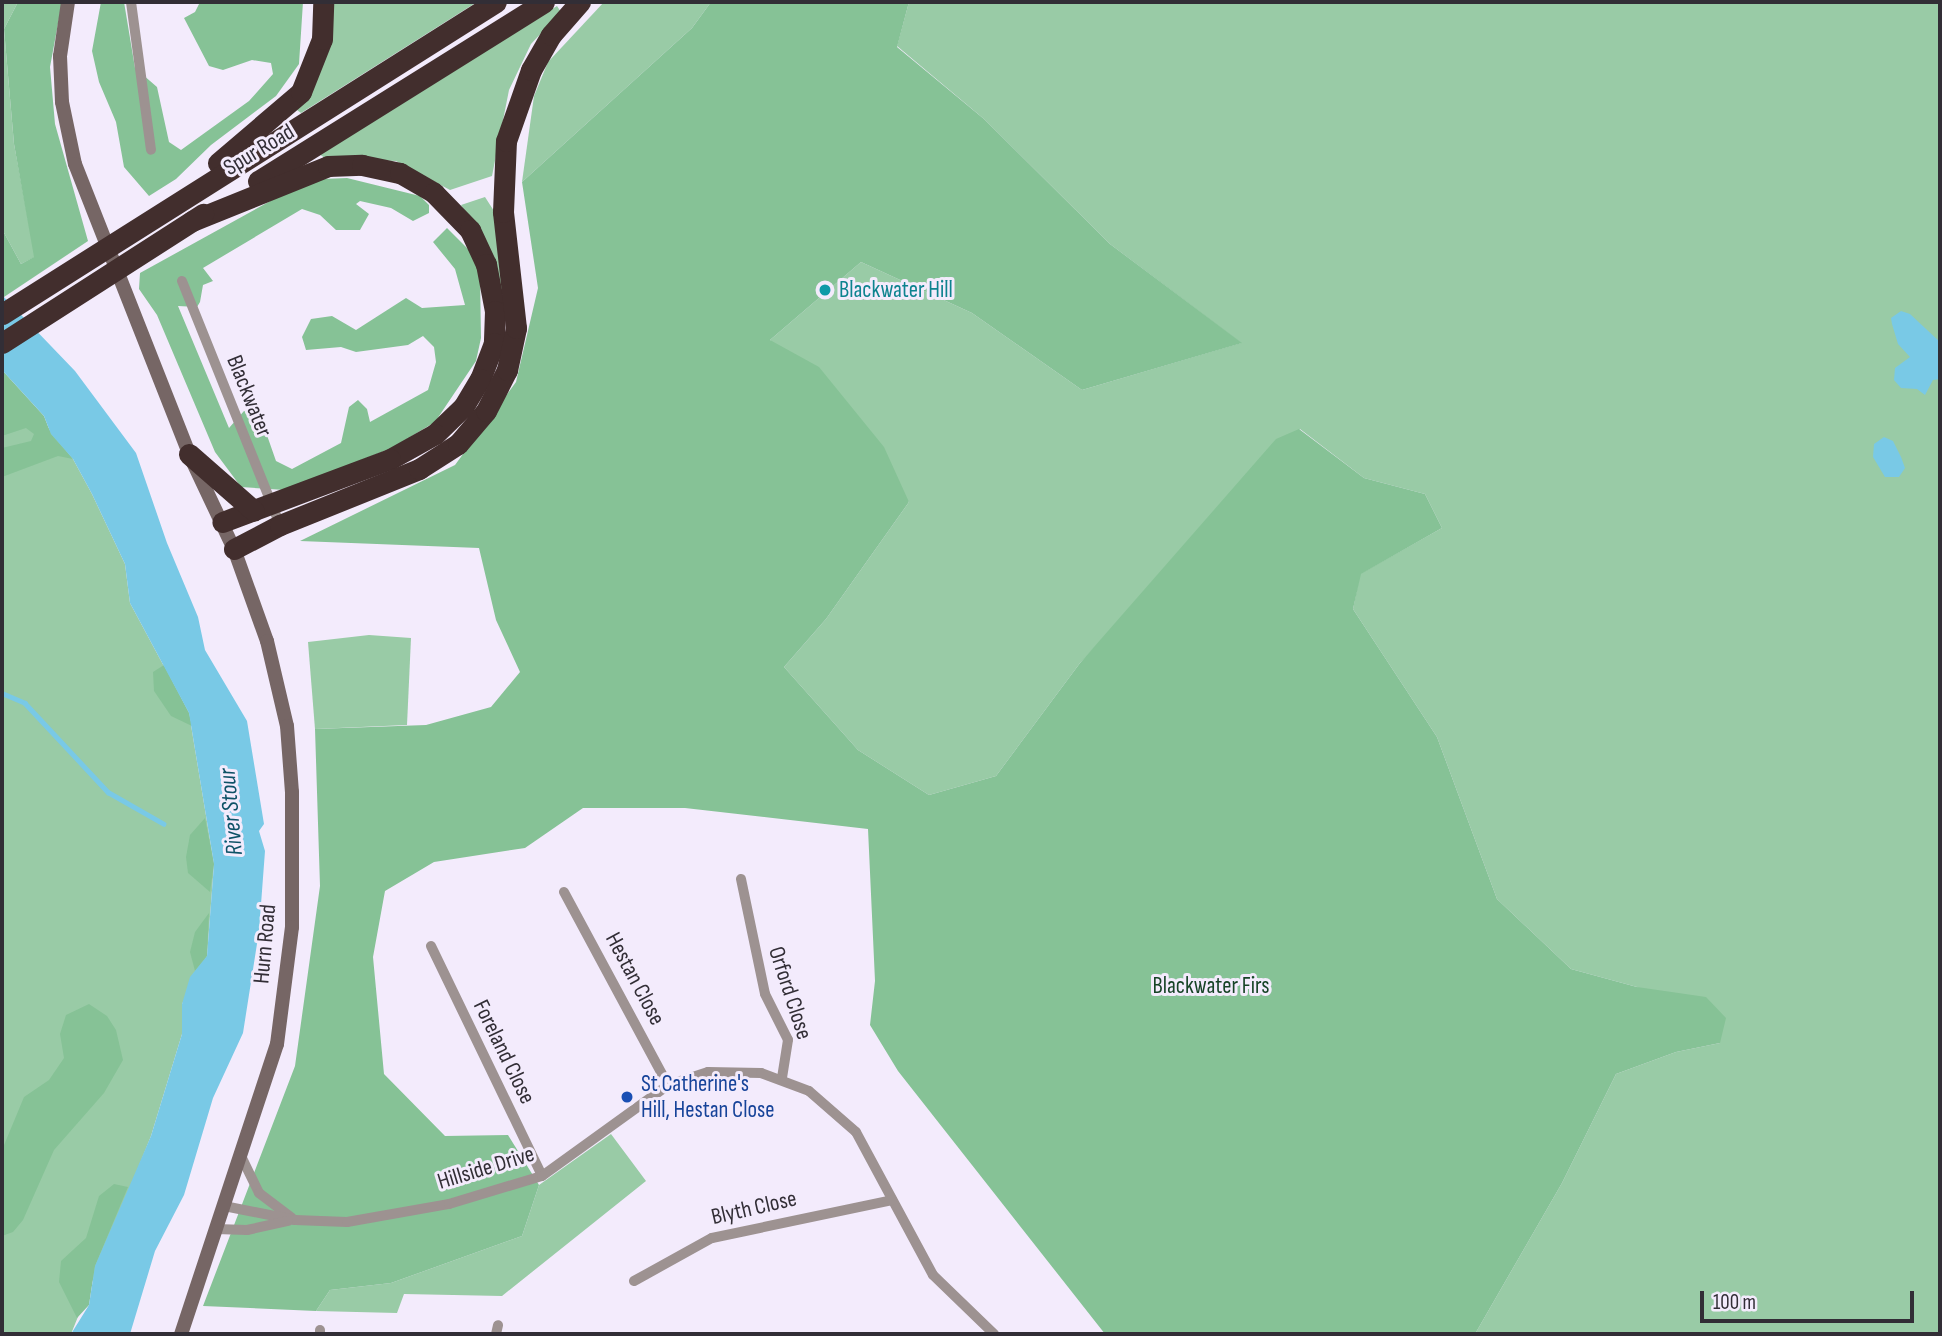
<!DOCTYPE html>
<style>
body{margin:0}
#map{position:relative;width:1942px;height:1336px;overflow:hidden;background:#f3ebfc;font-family:"Sofia Sans Condensed",sans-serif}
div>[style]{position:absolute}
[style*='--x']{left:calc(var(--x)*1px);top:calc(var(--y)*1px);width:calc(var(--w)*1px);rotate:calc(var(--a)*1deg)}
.green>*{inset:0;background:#99cba6}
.forest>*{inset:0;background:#86c296}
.water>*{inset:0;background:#79c9e6}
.stream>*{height:4.5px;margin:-2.25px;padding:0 2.25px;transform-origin:2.25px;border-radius:2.25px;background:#79c9e6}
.street>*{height:10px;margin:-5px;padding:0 5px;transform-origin:5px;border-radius:5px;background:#9d9291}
.secondary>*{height:14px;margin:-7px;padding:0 7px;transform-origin:7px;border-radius:7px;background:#766665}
.highway>*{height:21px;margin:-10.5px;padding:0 10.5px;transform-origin:10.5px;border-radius:10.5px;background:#422e2d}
.dots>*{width:19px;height:19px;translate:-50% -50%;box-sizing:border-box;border:4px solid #f3ebfc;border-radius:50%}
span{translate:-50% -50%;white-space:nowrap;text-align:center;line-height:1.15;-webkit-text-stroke:6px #f3ebfc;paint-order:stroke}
.street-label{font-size:23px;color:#322e36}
.culture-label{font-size:23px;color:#0d838f}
.left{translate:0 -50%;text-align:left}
.park-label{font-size:23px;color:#164326}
.transit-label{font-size:23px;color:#164399}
.water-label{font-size:24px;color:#0e5267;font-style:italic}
.frame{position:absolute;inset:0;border:4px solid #322e36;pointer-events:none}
.scale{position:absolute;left:1700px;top:1291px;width:214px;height:32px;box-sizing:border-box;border:4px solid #322e36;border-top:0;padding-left:9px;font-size:21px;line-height:24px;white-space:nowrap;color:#322e36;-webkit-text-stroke:5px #f3ebfc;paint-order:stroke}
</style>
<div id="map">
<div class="green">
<div style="clip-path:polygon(2px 2px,18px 2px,4px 29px,14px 144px,35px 257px,21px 264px,2px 229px)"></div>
<div style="clip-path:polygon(331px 2px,477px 2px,301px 113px,297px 110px)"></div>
<div style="clip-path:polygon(604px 2px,711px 2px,692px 28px,522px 182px,534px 96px,548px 62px)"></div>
<div style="clip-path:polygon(909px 2px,1940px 2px,1940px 1334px,1475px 1334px,1562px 1183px,1616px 1074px,1676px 1052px,1720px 1043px,1637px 987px,1571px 969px,1497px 899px,1437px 737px,1353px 609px,1360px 574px,1442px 528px,1425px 494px,1364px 478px,1300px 429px,1080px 663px,996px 776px,929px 795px,858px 750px,784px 667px,826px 619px,909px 502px,770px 340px,861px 262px,972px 313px,1082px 390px,1241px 343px,1110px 244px,984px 119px,897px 46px)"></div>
<div style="clip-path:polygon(557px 6px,561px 12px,531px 44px,509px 90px,492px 176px,450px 190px,396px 161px,325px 158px,319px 154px)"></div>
<div style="clip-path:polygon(485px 197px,494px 211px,503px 295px,479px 232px,461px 205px)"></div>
<div style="clip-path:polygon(2px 370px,73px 459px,92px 494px,125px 564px,130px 603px,189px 713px,214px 864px,207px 956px,182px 1004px,182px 1034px,151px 1136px,71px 1334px,2px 1334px)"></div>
<div style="clip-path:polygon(369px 635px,411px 638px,407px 725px,315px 729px,308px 642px)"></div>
<div style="clip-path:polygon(611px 1134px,646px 1181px,502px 1296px,404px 1294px,397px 1313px,316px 1311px,330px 1290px,391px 1283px,522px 1236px,539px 1185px)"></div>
</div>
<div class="forest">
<div style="clip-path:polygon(18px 2px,62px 2px,50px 67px,55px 124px,88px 241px,4px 297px,2px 229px,21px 264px,34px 257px,14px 144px,4px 29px)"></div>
<div style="clip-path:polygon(101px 2px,124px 2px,135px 68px,157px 87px,169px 142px,181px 150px,249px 101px,273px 74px,271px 63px,252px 60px,223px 70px,209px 66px,184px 18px,195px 12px,200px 2px,303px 2px,299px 64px,276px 96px,211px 145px,176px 179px,149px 196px,124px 167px,116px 122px,99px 82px,92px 51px)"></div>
<div style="clip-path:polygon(711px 2px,909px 2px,897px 47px,984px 119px,1110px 244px,1242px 343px,1082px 390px,972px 313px,861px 262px,770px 340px,819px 367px,884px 447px,909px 502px,826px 619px,784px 667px,858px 750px,929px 795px,996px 776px,1080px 663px,1276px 439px,1299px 429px,1364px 478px,1425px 494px,1442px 528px,1361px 574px,1353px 609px,1437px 737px,1497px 899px,1571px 969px,1637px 987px,1706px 997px,1726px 1018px,1720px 1043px,1676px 1052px,1616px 1074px,1562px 1183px,1475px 1334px,1105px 1334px,898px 1071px,870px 1025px,875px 981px,868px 829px,685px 808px,583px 808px,525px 848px,434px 862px,385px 891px,373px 957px,384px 1074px,445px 1136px,508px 1135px,539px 1185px,522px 1236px,391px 1283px,330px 1290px,316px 1311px,203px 1306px,295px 1066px,320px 886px,315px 729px,426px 725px,491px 707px,520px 672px,496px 620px,479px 548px,300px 541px,455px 465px,516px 382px,538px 288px,522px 182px,692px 28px)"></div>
<div style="clip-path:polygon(347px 178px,420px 196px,429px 205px,429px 213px,413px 221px,391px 208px,360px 201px,356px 204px,369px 214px,360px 230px,336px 230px,320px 215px,302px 209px,203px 268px,213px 281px,203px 285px,200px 302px,197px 307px,178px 306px,229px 428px,244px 411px,253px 411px,262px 421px,276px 461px,292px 469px,341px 443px,349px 407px,358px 400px,367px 409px,370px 422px,428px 390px,436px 362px,434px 347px,423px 336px,408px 345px,356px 352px,341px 347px,306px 350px,302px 337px,311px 319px,332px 316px,356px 330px,406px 298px,422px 308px,465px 305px,455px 269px,433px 242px,447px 228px,472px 253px,480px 275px,481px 338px,476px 361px,435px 422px,392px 448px,285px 490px,241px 487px,215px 452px,157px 315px,139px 289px,140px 273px,294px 188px,322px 179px)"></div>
<div style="clip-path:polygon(2px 370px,44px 416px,51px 434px,73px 459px,58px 456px,2px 477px,2px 448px,31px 441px,34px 434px,26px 428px,2px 436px)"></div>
<div style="clip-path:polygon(164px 665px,189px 713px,192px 726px,171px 716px,154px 691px,153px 672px)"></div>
<div style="clip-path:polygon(205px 818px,214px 864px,210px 892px,188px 873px,186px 857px,190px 835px)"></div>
<div style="clip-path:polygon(209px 913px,207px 956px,195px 971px,190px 952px,195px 932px)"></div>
<div style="clip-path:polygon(89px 1004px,107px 1016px,116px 1030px,123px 1060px,104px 1093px,54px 1150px,23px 1220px,13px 1232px,2px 1236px,2px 1150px,24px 1097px,49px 1080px,64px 1058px,60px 1034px,66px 1015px)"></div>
<div style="clip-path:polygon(114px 1184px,128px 1187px,95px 1266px,89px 1305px,77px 1318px,59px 1282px,61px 1261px,86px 1238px,99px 1196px)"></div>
</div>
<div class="water">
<div style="clip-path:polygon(2px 295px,75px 371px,136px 453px,167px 543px,198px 617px,205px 650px,247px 721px,264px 824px,259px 831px,265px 851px,259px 931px,243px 1033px,213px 1098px,184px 1195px,155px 1251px,130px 1334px,71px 1334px,89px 1305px,95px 1266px,151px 1136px,182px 1034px,182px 1004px,190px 977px,207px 956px,214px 864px,189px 713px,130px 603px,125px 564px,92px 494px,73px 459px,51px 434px,44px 416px,2px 370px)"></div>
<div style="clip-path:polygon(1901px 311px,1910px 314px,1940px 342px,1940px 379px,1933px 380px,1925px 395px,1917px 389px,1901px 388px,1894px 380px,1895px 368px,1910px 357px,1898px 344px,1892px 324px,1891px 318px)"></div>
<div style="clip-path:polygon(1884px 437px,1893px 441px,1901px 457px,1905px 468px,1899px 477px,1885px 477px,1873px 457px,1874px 444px)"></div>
</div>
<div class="stream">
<div style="--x:2;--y:693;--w:25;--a:23"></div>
<div style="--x:25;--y:703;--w:122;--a:47"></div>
<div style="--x:108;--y:792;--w:64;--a:29.7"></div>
</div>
<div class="street">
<div style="--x:131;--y:2;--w:149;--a:82.3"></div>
<div style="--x:182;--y:281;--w:263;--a:68.1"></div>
<div style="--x:741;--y:879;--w:117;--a:78.2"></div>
<div style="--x:765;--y:994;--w:51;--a:63.4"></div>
<div style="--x:788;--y:1040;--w:38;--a:99"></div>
<div style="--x:564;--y:892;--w:219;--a:61.7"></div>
<div style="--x:431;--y:946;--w:255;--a:64.2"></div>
<div style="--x:240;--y:1154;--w:43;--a:64"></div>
<div style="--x:259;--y:1193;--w:41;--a:37.1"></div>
<div style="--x:224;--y:1206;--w:72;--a:11.2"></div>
<div style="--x:295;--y:1220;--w:52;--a:2.2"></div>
<div style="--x:347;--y:1222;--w:104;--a:-10"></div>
<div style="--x:449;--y:1204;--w:97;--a:-16.8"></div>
<div style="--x:542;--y:1176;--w:155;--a:-35.8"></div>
<div style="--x:668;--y:1085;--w:42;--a:-18"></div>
<div style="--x:708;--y:1072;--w:53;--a:1.1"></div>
<div style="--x:761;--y:1073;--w:51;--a:20.6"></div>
<div style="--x:809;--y:1091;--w:62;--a:41.1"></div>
<div style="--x:856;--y:1132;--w:162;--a:61.7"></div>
<div style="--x:933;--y:1275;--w:85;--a:44"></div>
<div style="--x:216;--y:1229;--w:31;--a:2"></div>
<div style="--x:247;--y:1230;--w:42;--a:-12.4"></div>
<div style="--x:634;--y:1281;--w:89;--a:-28.9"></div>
<div style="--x:712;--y:1238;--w:184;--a:-11.9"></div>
<div style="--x:320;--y:1330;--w:4;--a:90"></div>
<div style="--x:496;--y:1334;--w:9;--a:-77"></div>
</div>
<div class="secondary">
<div style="--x:68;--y:2;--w:55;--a:98.4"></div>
<div style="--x:60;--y:56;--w:46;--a:87.5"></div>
<div style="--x:62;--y:102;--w:63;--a:78.2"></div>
<div style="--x:75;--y:164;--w:312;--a:68.5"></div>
<div style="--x:189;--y:454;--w:105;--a:64.7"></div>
<div style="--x:234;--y:549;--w:98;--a:70.3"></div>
<div style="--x:267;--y:641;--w:87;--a:76.8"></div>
<div style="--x:287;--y:726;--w:66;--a:85.7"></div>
<div style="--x:292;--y:792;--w:135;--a:90"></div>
<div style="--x:292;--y:927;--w:118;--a:97.3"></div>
<div style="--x:277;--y:1044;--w:305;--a:108.3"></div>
</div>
<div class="highway">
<div style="--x:218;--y:163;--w:109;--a:-40.5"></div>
<div style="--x:301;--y:92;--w:57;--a:-68.4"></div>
<div style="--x:322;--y:39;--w:37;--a:-88"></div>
<div style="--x:258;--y:181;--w:337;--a:-32"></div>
<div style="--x:192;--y:221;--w:147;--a:-22"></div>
<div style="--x:328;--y:166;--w:34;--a:-2"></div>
<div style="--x:362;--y:165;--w:39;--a:12"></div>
<div style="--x:400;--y:173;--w:39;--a:30"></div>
<div style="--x:434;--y:193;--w:52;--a:45.8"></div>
<div style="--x:470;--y:230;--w:38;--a:65"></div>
<div style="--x:486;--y:264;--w:48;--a:79.2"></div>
<div style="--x:495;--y:311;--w:32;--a:92"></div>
<div style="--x:494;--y:343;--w:39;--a:111"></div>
<div style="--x:480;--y:379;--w:33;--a:121"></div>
<div style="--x:463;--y:407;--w:39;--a:136"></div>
<div style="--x:435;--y:434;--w:51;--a:150.9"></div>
<div style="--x:390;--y:459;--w:179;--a:159.4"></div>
<div style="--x:2;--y:314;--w:584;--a:-32.28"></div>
<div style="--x:2;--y:343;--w:239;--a:-32.7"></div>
<div style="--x:189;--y:454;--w:86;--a:41.2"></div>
<div style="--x:234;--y:549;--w:52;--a:-27.6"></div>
<div style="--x:280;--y:525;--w:150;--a:-21.9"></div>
<div style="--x:419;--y:469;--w:46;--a:-32.7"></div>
<div style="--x:458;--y:444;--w:43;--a:-49.7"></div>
<div style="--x:486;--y:411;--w:46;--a:-62.9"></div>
<div style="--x:507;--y:370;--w:43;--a:-77.9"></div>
<div style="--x:516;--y:328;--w:117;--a:-96.4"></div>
<div style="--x:503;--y:212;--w:71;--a:-87.6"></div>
<div style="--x:506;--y:141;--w:75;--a:-70.6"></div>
<div style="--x:531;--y:70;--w:40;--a:-60.3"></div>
<div style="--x:551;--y:35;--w:44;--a:-48.7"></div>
</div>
<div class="dots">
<div style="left:825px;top:290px;background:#0f9aa8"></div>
<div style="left:627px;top:1097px;background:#1a4fb4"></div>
</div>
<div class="street-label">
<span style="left:259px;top:150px;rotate:-31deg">Spur Road</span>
<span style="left:249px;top:396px;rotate:68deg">Blackwater</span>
<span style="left:265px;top:944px;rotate:-85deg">Hurn Road</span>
<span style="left:635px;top:979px;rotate:62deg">Hestan Close</span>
<span style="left:790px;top:993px;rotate:72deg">Orford Close</span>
<span style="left:504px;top:1052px;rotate:64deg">Foreland Close</span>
<span style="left:486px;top:1168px;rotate:-17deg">Hillside Drive</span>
<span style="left:754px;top:1208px;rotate:-13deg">Blyth Close</span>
</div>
<div class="culture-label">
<span class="left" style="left:839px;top:290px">Blackwater Hill</span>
</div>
<div class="park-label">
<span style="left:1211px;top:986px">Blackwater Firs</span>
</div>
<div class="transit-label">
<span class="left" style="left:641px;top:1097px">St Catherine's<br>Hill, Hestan Close</span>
</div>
<div class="water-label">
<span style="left:231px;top:812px;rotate:-95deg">River Stour</span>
</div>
<div class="frame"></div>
<div class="scale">100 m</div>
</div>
